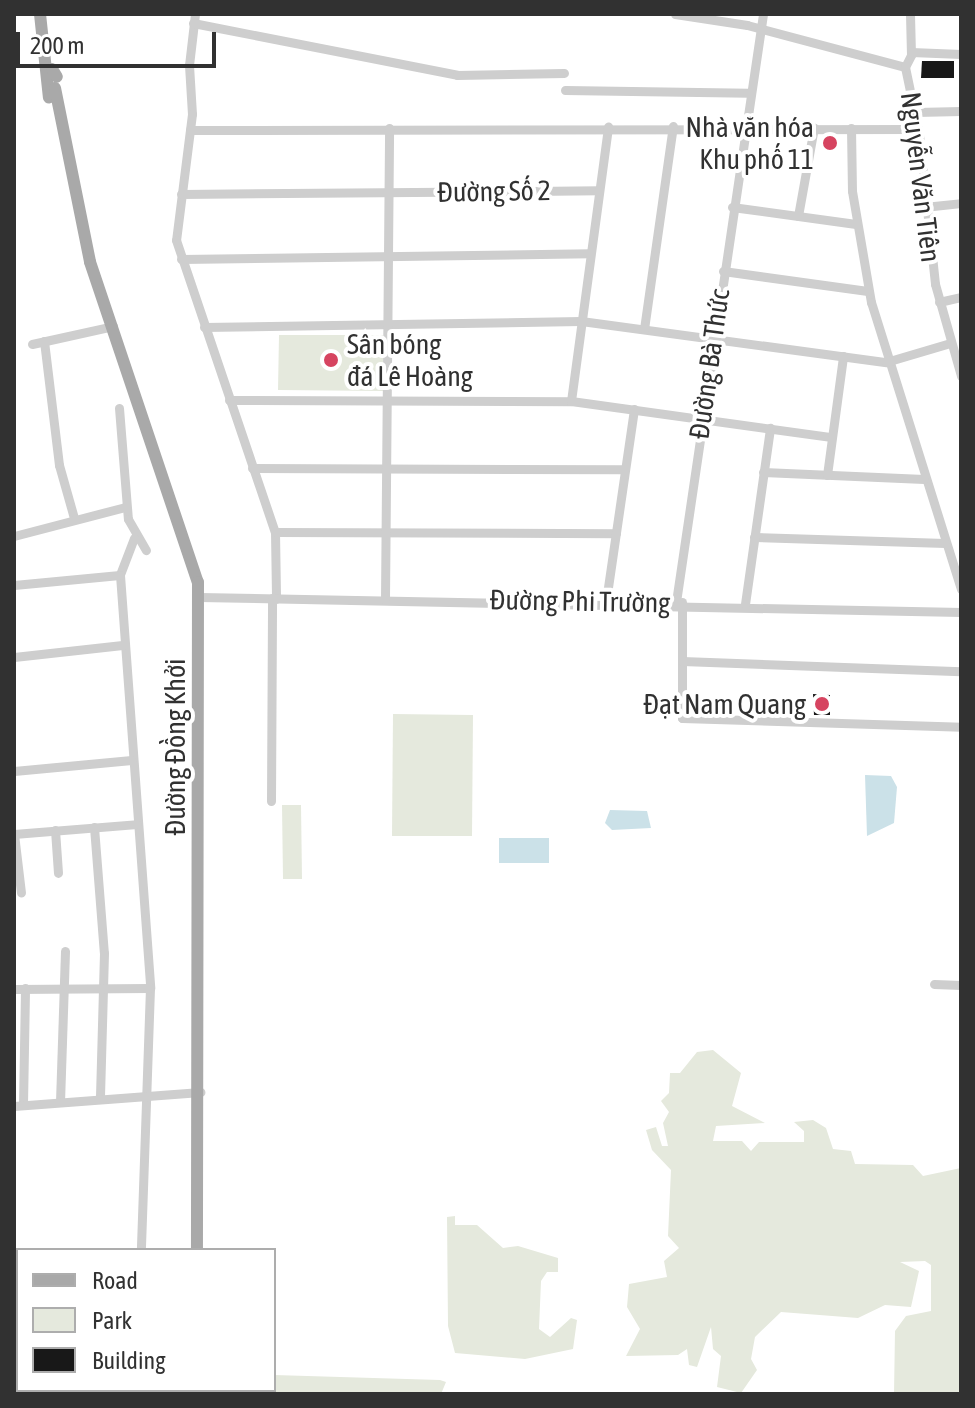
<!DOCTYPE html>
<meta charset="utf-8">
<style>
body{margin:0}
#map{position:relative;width:975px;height:1408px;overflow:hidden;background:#fff;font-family:"Asap Condensed",sans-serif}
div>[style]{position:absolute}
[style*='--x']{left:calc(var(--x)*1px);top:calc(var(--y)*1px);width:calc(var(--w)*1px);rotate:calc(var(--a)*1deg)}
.green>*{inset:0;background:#e5e9dd}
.water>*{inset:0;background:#cbe1e8}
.building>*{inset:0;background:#181818}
.minor>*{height:9px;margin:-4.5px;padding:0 4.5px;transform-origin:4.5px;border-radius:4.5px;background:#cecece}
.major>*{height:12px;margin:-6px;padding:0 6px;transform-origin:6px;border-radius:6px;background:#a9a9a9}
.dots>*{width:22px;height:22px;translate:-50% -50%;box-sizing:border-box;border:4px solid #fff;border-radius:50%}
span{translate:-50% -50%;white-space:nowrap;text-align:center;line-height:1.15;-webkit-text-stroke:8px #fff;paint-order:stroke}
.poi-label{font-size:28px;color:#313131}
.right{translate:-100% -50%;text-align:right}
.left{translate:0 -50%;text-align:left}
.street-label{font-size:28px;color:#313131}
.frame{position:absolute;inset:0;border:16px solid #313131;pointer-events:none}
.legend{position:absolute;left:16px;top:1248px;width:260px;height:144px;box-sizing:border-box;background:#fff;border:2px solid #adadad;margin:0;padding:10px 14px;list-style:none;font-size:24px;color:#313131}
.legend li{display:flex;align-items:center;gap:16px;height:40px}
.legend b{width:40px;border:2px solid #adadad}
.scale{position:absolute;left:16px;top:32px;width:200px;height:36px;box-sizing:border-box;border:4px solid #313131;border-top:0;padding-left:10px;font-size:24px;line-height:28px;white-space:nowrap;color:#313131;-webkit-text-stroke:6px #fff;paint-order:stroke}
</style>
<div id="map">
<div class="green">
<div style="clip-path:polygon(279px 335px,383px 335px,383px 391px,278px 390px)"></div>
<div style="clip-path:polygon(393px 714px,473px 715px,472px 836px,392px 836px)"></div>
<div style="clip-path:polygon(282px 805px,301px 805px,302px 879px,283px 879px)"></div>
<div style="clip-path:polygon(713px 1050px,741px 1073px,732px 1106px,765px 1123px,716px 1126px,713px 1141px,742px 1141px,751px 1151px,759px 1142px,804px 1142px,804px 1131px,794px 1122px,813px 1120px,826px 1128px,833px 1149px,851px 1151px,855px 1164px,913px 1165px,923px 1176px,961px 1168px,961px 1394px,894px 1394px,895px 1331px,906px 1316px,931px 1311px,931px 1265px,925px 1261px,900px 1262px,919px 1271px,911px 1307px,885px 1305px,858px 1318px,781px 1312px,755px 1337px,751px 1359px,757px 1370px,741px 1393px,717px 1387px,721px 1356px,713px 1349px,711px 1327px,697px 1367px,689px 1365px,687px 1349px,678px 1355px,626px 1356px,640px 1329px,627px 1307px,629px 1284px,667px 1277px,664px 1261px,679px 1248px,668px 1236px,671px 1170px,652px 1150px,646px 1130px,656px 1127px,662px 1146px,668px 1146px,663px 1123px,669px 1112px,661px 1101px,669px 1093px,670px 1073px,680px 1073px,697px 1052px)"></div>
<div style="clip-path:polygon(455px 1216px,455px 1225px,477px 1225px,503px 1248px,518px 1246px,558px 1258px,558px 1272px,547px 1272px,541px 1281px,539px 1329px,550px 1337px,571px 1318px,577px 1320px,573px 1349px,525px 1359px,455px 1353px,448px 1326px,447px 1217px)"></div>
<div style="clip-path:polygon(274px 1375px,440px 1380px,446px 1382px,441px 1394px,253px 1394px,274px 1390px)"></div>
</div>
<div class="water">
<div style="clip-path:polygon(865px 775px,891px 776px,897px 787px,894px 823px,867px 836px)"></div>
<div style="clip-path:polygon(610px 810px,647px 811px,651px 828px,612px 830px,605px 823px)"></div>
<div style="clip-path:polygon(499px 838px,549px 838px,549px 863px,499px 863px)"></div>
</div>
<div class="building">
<div style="clip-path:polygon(922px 61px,954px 61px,954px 78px,921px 78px)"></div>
<div style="clip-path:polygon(813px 694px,830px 695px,830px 715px,814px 715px)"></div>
</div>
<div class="minor">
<div style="--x:195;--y:14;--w:51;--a:96.7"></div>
<div style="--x:189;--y:65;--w:49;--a:86.5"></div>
<div style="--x:192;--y:114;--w:127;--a:97.2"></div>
<div style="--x:176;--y:240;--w:308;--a:71.3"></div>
<div style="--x:275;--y:532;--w:67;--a:89.1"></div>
<div style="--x:675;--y:14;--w:73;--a:8.7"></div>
<div style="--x:747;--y:25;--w:163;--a:14.9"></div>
<div style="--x:193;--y:23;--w:269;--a:11.1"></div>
<div style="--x:457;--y:75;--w:107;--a:-1.1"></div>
<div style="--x:911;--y:52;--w:50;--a:2.3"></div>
<div style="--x:905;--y:67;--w:68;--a:78.2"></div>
<div style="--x:919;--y:134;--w:151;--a:83.9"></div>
<div style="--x:935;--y:284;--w:96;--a:74.2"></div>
<div style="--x:905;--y:67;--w:13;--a:-63"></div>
<div style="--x:911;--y:55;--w:41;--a:-91.4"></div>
<div style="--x:565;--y:90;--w:183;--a:0.9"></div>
<div style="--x:916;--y:112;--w:45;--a:-1.3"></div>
<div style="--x:851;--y:128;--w:63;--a:89.1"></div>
<div style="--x:852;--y:191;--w:113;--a:80.3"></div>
<div style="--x:871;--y:302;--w:301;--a:72.6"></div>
<div style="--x:190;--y:130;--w:728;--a:-0.08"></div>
<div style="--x:181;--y:194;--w:418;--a:-0.5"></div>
<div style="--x:732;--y:207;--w:125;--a:7.8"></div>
<div style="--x:924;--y:207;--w:37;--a:-6"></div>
<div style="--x:798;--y:216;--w:90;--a:-79.8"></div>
<div style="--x:181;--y:259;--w:409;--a:-0.8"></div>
<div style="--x:723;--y:271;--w:146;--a:7.9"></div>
<div style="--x:939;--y:302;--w:23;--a:-13"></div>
<div style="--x:204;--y:327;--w:377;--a:-0.9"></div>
<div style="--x:581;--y:321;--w:308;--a:7.7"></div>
<div style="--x:886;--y:362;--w:67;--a:-16.5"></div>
<div style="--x:644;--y:329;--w:205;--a:-81.9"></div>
<div style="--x:44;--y:341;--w:125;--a:83.1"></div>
<div style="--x:59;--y:465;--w:55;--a:74.2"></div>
<div style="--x:32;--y:344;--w:83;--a:-12.5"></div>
<div style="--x:229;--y:400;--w:342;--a:0.2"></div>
<div style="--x:571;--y:401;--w:263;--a:7.9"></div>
<div style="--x:571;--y:401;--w:277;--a:-82.3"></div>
<div style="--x:119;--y:408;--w:111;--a:85.4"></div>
<div style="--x:128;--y:519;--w:36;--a:60"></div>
<div style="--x:252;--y:468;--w:373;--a:0.2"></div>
<div style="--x:763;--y:472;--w:161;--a:2.5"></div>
<div style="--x:827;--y:475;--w:120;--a:-82.3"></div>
<div style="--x:275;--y:532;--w:341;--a:0.2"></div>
<div style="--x:14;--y:536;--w:115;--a:-14.6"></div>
<div style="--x:754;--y:537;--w:191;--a:1.8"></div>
<div style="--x:134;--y:538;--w:40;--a:111"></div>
<div style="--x:120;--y:575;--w:414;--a:85.8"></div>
<div style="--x:150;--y:988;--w:262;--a:92"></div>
<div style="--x:14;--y:585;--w:106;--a:-5.4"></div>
<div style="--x:199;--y:597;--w:762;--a:1.13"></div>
<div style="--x:385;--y:599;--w:471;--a:-89.5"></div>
<div style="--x:606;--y:601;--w:194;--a:-81.7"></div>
<div style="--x:676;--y:602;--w:594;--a:-81.58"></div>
<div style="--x:682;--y:602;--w:116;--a:90"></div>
<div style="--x:682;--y:718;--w:279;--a:1.8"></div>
<div style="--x:745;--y:604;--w:178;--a:-81.9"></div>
<div style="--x:14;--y:657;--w:109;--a:-6.3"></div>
<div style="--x:682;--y:661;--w:279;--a:2.1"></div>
<div style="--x:14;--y:771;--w:118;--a:-5.4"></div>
<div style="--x:271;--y:801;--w:203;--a:-89.7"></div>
<div style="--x:94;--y:827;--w:126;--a:85.5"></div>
<div style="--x:104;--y:953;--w:146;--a:91.6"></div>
<div style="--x:55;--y:830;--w:43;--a:86"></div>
<div style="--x:14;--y:834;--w:123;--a:-4.6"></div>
<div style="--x:14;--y:834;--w:59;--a:83.2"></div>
<div style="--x:934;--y:984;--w:27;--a:2"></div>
<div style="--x:14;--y:989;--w:136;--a:-0.4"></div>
<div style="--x:60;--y:1102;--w:151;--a:-88.1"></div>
<div style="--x:23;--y:1105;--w:117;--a:-89"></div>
<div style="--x:14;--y:1106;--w:187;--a:-4.3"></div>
<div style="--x:14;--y:1381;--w:4;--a:0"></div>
<div style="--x:39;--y:1390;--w:4;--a:90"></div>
</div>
<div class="major">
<div style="--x:40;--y:14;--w:84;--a:83.9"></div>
<div style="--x:52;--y:69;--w:9;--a:58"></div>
<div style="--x:55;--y:88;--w:177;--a:78.6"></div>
<div style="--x:90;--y:262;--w:338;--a:71.4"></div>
<div style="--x:198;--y:582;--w:668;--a:90.09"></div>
<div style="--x:187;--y:1394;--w:4;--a:-90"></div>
</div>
<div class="dots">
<div style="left:830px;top:143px;background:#d64460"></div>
<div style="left:331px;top:360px;background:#d64460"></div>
<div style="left:822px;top:704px;background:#d64460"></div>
</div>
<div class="poi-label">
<span class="right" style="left:814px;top:143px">Nhà văn hóa<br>Khu phố 11</span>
<span class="left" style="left:347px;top:360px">Sân bóng<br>đá Lê Hoàng</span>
<span class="right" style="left:806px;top:704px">Đạt Nam Quang</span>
</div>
<div class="street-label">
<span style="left:921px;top:177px;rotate:83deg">Nguyễn Văn Tiên</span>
<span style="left:494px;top:191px;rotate:-1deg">Đường Số 2</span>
<span style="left:709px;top:364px;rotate:-82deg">Đường Bà Thức</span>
<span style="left:580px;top:601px;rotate:1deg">Đường Phi Trường</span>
<span style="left:175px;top:747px;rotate:-90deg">Đường Đồng Khởi</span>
</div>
<div class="frame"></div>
<ul class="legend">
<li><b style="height:10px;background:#a9a9a9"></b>Road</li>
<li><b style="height:22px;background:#e5e9dd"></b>Park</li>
<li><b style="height:22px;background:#181818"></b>Building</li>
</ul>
<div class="scale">200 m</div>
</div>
